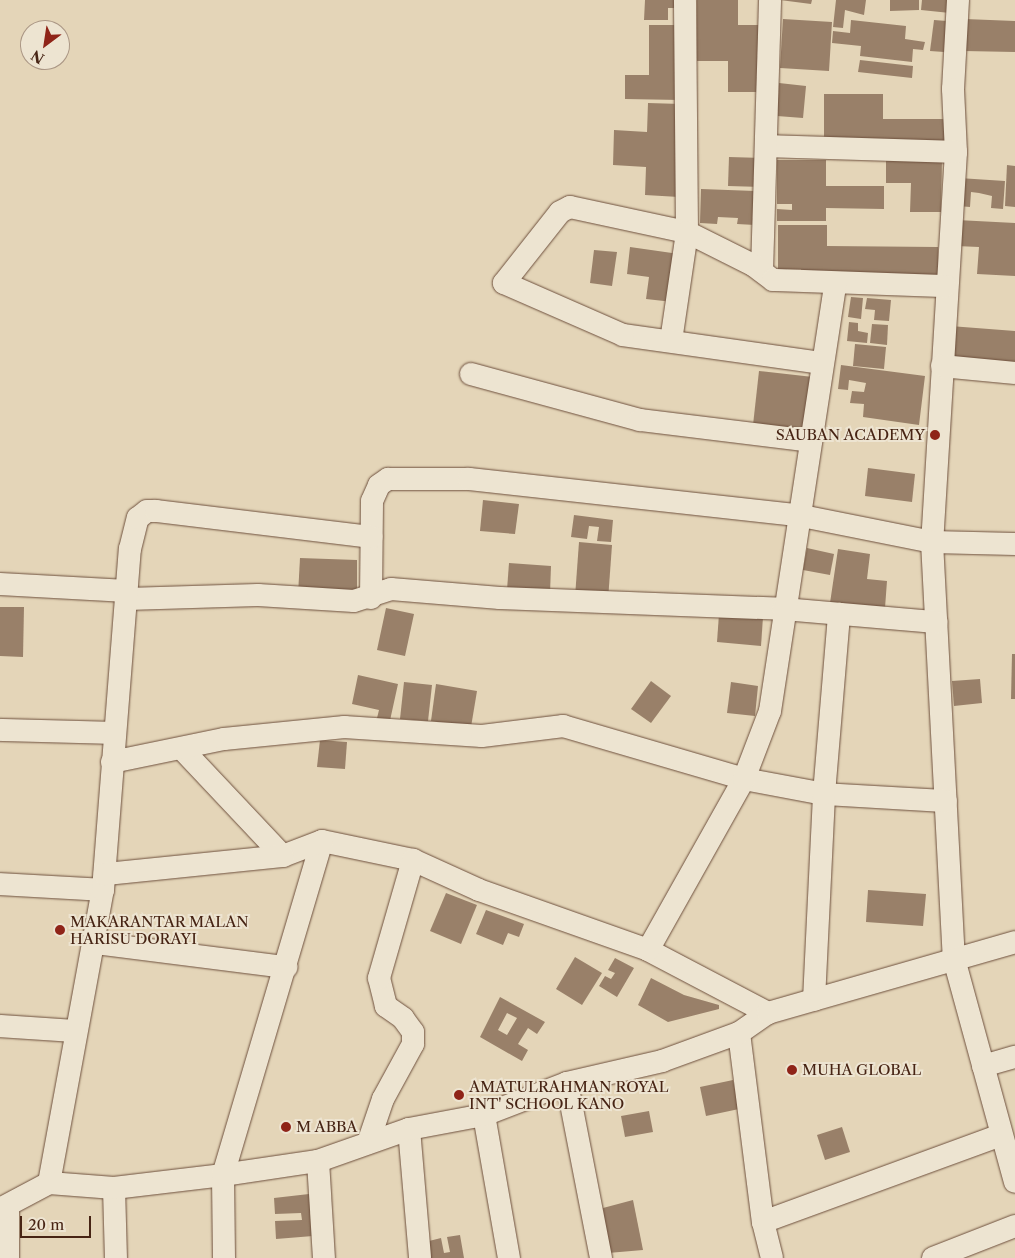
<!DOCTYPE html>
<style>
body{margin:0}
#map{position:relative;width:1015px;height:1258px;overflow:hidden;background:#e4d5b8;font-family:"Libre Caslon Text",serif}
div>[style]{position:absolute}
[style*='--x']{left:calc(var(--x)*1px);top:calc(var(--y)*1px);width:calc(var(--w)*1px);rotate:calc(var(--a)*1deg)}
.building>*{inset:0;background:#998069}
.roads{filter:drop-shadow(0 0 1px #6e503d) drop-shadow(0 0 1px #6e503d)}
.street>*{height:22px;margin:-11px;padding:0 11px;transform-origin:11px;border-radius:11px;background:#ede4d1}
.dots>*{width:14px;height:14px;translate:-50% -50%;box-sizing:border-box;border:2px solid #ede4d1;border-radius:50%}
span{translate:-50% -50%;white-space:nowrap;text-align:center;line-height:1.15;-webkit-text-stroke:4px #ede4d1;paint-order:stroke}
.poi-label{font-size:15px;color:#472414}
.right{translate:-100% -50%;text-align:right}
.left{translate:0 -50%;text-align:left}
.north{position:absolute;left:20px;top:20px;width:50px;height:50px;box-sizing:border-box;background:#ede4d1;border:1px solid #ab9785;border-radius:50%;rotate:211deg;font-size:14px;font-weight:700;line-height:20px;text-align:center;color:#472414}
.north::after{content:'';display:block;margin:auto;width:18px;height:22px;background:#8f2418;clip-path:polygon(50% 0,100% 100%,50% 72%,0 100%)}
.scale{position:absolute;left:20px;top:1216px;width:71px;height:22px;box-sizing:border-box;border:2px solid #472414;border-top:0;padding-left:6px;font-size:15px;line-height:18px;white-space:nowrap;color:#472414;-webkit-text-stroke:4px #ede4d1;paint-order:stroke}
</style>
<div id="map">
<div class="building">
<div style="clip-path:polygon(645px 0,679px 0,679px 8px,668px 8px,668px 20px,644px 20px)"></div>
<div style="clip-path:polygon(697px 0,738px 0,738px 25px,760px 25px,760px 92px,728px 92px,728px 61px,697px 61px)"></div>
<div style="clip-path:polygon(780px 0,812px 0,811px 4px)"></div>
<div style="clip-path:polygon(836px 0,866px 0,864px 15px,845px 10px,843px 28px,833px 27px)"></div>
<div style="clip-path:polygon(890px 0,919px 0,919px 10px,890px 11px)"></div>
<div style="clip-path:polygon(922px 0,951px 0,950px 13px,921px 10px)"></div>
<div style="clip-path:polygon(783px 19px,832px 22px,829px 71px,780px 68px)"></div>
<div style="clip-path:polygon(965px 19px,1015px 21px,1015px 52px,964px 51px)"></div>
<div style="clip-path:polygon(851px 20px,906px 26px,905px 39px,925px 42px,923px 50px,913px 49px,912px 62px,860px 56px,861px 46px,832px 43px,833px 31px,850px 33px)"></div>
<div style="clip-path:polygon(934px 20px,947px 21px,944px 52px,930px 51px)"></div>
<div style="clip-path:polygon(649px 25px,680px 25px,680px 100px,625px 99px,625px 75px,649px 75px)"></div>
<div style="clip-path:polygon(860px 60px,913px 66px,912px 78px,858px 72px)"></div>
<div style="clip-path:polygon(779px 83px,806px 86px,803px 118px,777px 116px)"></div>
<div style="clip-path:polygon(824px 94px,883px 94px,883px 119px,948px 119px,948px 144px,824px 143px)"></div>
<div style="clip-path:polygon(648px 103px,681px 104px,679px 197px,645px 195px,646px 167px,613px 165px,614px 130px,647px 132px)"></div>
<div style="clip-path:polygon(729px 157px,763px 158px,762px 187px,728px 186px)"></div>
<div style="clip-path:polygon(886px 158px,942px 158px,941px 212px,910px 212px,911px 183px,886px 183px)"></div>
<div style="clip-path:polygon(777px 160px,826px 160px,826px 186px,884px 186px,884px 209px,826px 208px,826px 221px,777px 221px,777px 209px,792px 210px,792px 204px,777px 204px)"></div>
<div style="clip-path:polygon(1007px 165px,1015px 166px,1015px 207px,1005px 206px)"></div>
<div style="clip-path:polygon(959px 178px,1005px 181px,1003px 209px,991px 208px,992px 196px,979px 193px,971px 192px,970px 207px,958px 206px)"></div>
<div style="clip-path:polygon(701px 189px,755px 191px,755px 225px,737px 224px,738px 218px,718px 217px,717px 224px,700px 223px)"></div>
<div style="clip-path:polygon(957px 220px,1015px 223px,1015px 276px,977px 274px,979px 247px,956px 246px)"></div>
<div style="clip-path:polygon(778px 225px,827px 225px,827px 246px,938px 247px,938px 276px,801px 279px,801px 269px,787px 269px,787px 279px,778px 279px)"></div>
<div style="clip-path:polygon(630px 247px,679px 254px,673px 302px,646px 299px,649px 277px,627px 274px)"></div>
<div style="clip-path:polygon(594px 250px,617px 252px,612px 286px,590px 283px)"></div>
<div style="clip-path:polygon(851px 297px,863px 298px,861px 319px,848px 317px)"></div>
<div style="clip-path:polygon(867px 298px,891px 300px,889px 321px,874px 320px,875px 310px,865px 309px)"></div>
<div style="clip-path:polygon(849px 322px,858px 323px,858px 331px,868px 333px,867px 343px,847px 341px)"></div>
<div style="clip-path:polygon(872px 324px,888px 325px,887px 345px,870px 343px)"></div>
<div style="clip-path:polygon(950px 326px,1015px 331px,1015px 367px,948px 362px)"></div>
<div style="clip-path:polygon(855px 344px,886px 347px,884px 369px,853px 366px)"></div>
<div style="clip-path:polygon(841px 365px,925px 376px,919px 425px,863px 417px,864px 404px,850px 403px,852px 391px,864px 392px,866px 383px,849px 380px,848px 390px,838px 389px)"></div>
<div style="clip-path:polygon(759px 371px,813px 377px,807px 431px,753px 425px)"></div>
<div style="clip-path:polygon(868px 468px,915px 474px,912px 502px,865px 496px)"></div>
<div style="clip-path:polygon(483px 500px,519px 504px,515px 534px,480px 531px)"></div>
<div style="clip-path:polygon(574px 515px,613px 520px,611px 542px,597px 541px,599px 527px,589px 526px,587px 539px,571px 537px)"></div>
<div style="clip-path:polygon(579px 542px,612px 545px,608px 600px,575px 597px)"></div>
<div style="clip-path:polygon(807px 548px,834px 554px,830px 575px,803px 570px)"></div>
<div style="clip-path:polygon(838px 549px,870px 554px,867px 579px,887px 581px,885px 608px,830px 603px)"></div>
<div style="clip-path:polygon(300px 558px,357px 560px,357px 597px,298px 595px)"></div>
<div style="clip-path:polygon(509px 563px,551px 566px,550px 593px,507px 590px)"></div>
<div style="clip-path:polygon(0 607px,24px 607px,23px 657px,0 656px)"></div>
<div style="clip-path:polygon(386px 608px,414px 614px,405px 656px,377px 650px)"></div>
<div style="clip-path:polygon(719px 614px,763px 617px,761px 646px,717px 642px)"></div>
<div style="clip-path:polygon(1012px 654px,1015px 654px,1015px 699px,1011px 699px)"></div>
<div style="clip-path:polygon(358px 675px,398px 684px,389px 725px,376px 722px,379px 710px,352px 704px)"></div>
<div style="clip-path:polygon(980px 679px,982px 703px,954px 706px,952px 681px)"></div>
<div style="clip-path:polygon(651px 681px,671px 696px,651px 723px,631px 709px)"></div>
<div style="clip-path:polygon(404px 682px,432px 685px,428px 721px,400px 719px)"></div>
<div style="clip-path:polygon(731px 682px,758px 686px,755px 716px,727px 713px)"></div>
<div style="clip-path:polygon(436px 684px,477px 691px,471px 727px,431px 721px)"></div>
<div style="clip-path:polygon(320px 740px,347px 742px,345px 769px,317px 767px)"></div>
<div style="clip-path:polygon(868px 890px,926px 894px,923px 926px,866px 922px)"></div>
<div style="clip-path:polygon(446px 893px,477px 905px,461px 944px,430px 931px)"></div>
<div style="clip-path:polygon(486px 910px,524px 924px,519px 937px,508px 933px,503px 945px,476px 934px)"></div>
<div style="clip-path:polygon(575px 957px,602px 973px,582px 1005px,556px 989px)"></div>
<div style="clip-path:polygon(615px 958px,634px 968px,617px 997px,599px 986px,605px 976px,611px 979px,615px 973px,608px 970px)"></div>
<div style="clip-path:polygon(651px 978px,684px 995px,719px 1005px,719px 1009px,668px 1022px,638px 1005px)"></div>
<div style="clip-path:polygon(evenodd,500px 997px,545px 1022px,537px 1034px,528px 1028px,518px 1044px,528px 1050px,522px 1061px,480px 1037px,500px 997px,507px 1013px,517px 1018px,507px 1035px,498px 1030px,507px 1013px)"></div>
<div style="clip-path:polygon(733px 1080px,739px 1109px,706px 1116px,700px 1087px)"></div>
<div style="clip-path:polygon(649px 1111px,653px 1132px,625px 1137px,621px 1116px)"></div>
<div style="clip-path:polygon(842px 1127px,850px 1152px,825px 1160px,817px 1135px)"></div>
<div style="clip-path:polygon(309px 1194px,313px 1236px,276px 1239px,275px 1221px,302px 1220px,301px 1213px,275px 1214px,274px 1198px)"></div>
<div style="clip-path:polygon(633px 1200px,643px 1250px,608px 1253px,603px 1208px)"></div>
<div style="clip-path:polygon(460px 1235px,464px 1258px,431px 1258px,429px 1241px,441px 1238px,444px 1253px,450px 1252px,447px 1237px)"></div>
</div>
<div class="roads">
<div class="street">
<div style="--x:958;--y:0;--w:89;--a:93.2"></div>
<div style="--x:953;--y:89;--w:63;--a:87.3"></div>
<div style="--x:956;--y:152;--w:391;--a:93.5"></div>
<div style="--x:932;--y:542;--w:418;--a:87"></div>
<div style="--x:954;--y:959;--w:231;--a:74.7"></div>
<div style="--x:767;--y:146;--w:189;--a:1.8"></div>
<div style="--x:762;--y:271;--w:271;--a:-88.3"></div>
<div style="--x:671;--y:341;--w:110;--a:-81.6"></div>
<div style="--x:687;--y:232;--w:232;--a:-90.5"></div>
<div style="--x:822;--y:363;--w:201;--a:-172"></div>
<div style="--x:623;--y:335;--w:130;--a:-156.4"></div>
<div style="--x:504;--y:283;--w:90;--a:-51.7"></div>
<div style="--x:560;--y:212;--w:11;--a:-27"></div>
<div style="--x:570;--y:207;--w:120;--a:12.1"></div>
<div style="--x:687;--y:232;--w:74;--a:26.6"></div>
<div style="--x:753;--y:265;--w:25;--a:37"></div>
<div style="--x:773;--y:280;--w:172;--a:2"></div>
<div style="--x:942;--y:366;--w:73;--a:5.5"></div>
<div style="--x:471;--y:374;--w:175;--a:15.2"></div>
<div style="--x:640;--y:420;--w:171;--a:7"></div>
<div style="--x:0;--y:584;--w:127;--a:3.2"></div>
<div style="--x:371;--y:598;--w:97;--a:-89.4"></div>
<div style="--x:372;--y:501;--w:17;--a:-66"></div>
<div style="--x:379;--y:485;--w:11;--a:-34"></div>
<div style="--x:388;--y:479;--w:81;--a:0"></div>
<div style="--x:469;--y:479;--w:330;--a:6.3"></div>
<div style="--x:797;--y:515;--w:138;--a:11.3"></div>
<div style="--x:932;--y:542;--w:83;--a:1.4"></div>
<div style="--x:127;--y:599;--w:131;--a:-1.7"></div>
<div style="--x:258;--y:595;--w:96;--a:3.6"></div>
<div style="--x:354;--y:601;--w:39;--a:-18"></div>
<div style="--x:391;--y:589;--w:109;--a:4.7"></div>
<div style="--x:500;--y:598;--w:283;--a:2.2"></div>
<div style="--x:783;--y:609;--w:154;--a:4.9"></div>
<div style="--x:0;--y:730;--w:115;--a:1.5"></div>
<div style="--x:182;--y:749;--w:147;--a:46.7"></div>
<div style="--x:112;--y:762;--w:114;--a:-11.6"></div>
<div style="--x:224;--y:739;--w:121;--a:-5.7"></div>
<div style="--x:344;--y:727;--w:138;--a:3.7"></div>
<div style="--x:482;--y:736;--w:82;--a:-7"></div>
<div style="--x:563;--y:726;--w:189;--a:16.3"></div>
<div style="--x:744;--y:779;--w:81;--a:10.6"></div>
<div style="--x:824;--y:794;--w:122;--a:3.3"></div>
<div style="--x:322;--y:841;--w:93;--a:11.8"></div>
<div style="--x:413;--y:860;--w:72;--a:24.4"></div>
<div style="--x:479;--y:890;--w:179;--a:19.5"></div>
<div style="--x:648;--y:950;--w:136;--a:27.7"></div>
<div style="--x:0;--y:884;--w:103;--a:3.3"></div>
<div style="--x:95;--y:943;--w:193;--a:7.2"></div>
<div style="--x:648;--y:950;--w:196;--a:-60.7"></div>
<div style="--x:744;--y:779;--w:73;--a:-69.1"></div>
<div style="--x:770;--y:711;--w:432;--a:-81.3"></div>
<div style="--x:814;--y:1000;--w:206;--a:-87.2"></div>
<div style="--x:824;--y:794;--w:181;--a:-85.2"></div>
<div style="--x:0;--y:1026;--w:75;--a:3.8"></div>
<div style="--x:739;--y:1033;--w:191;--a:82.8"></div>
<div style="--x:983;--y:1066;--w:33;--a:-16"></div>
<div style="--x:567;--y:1083;--w:178;--a:79"></div>
<div style="--x:484;--y:1115;--w:145;--a:80.1"></div>
<div style="--x:409;--y:1129;--w:129;--a:85.1"></div>
<div style="--x:368;--y:1143;--w:46;--a:-71.2"></div>
<div style="--x:383;--y:1099;--w:63;--a:-61.4"></div>
<div style="--x:413;--y:1044;--w:12;--a:-90"></div>
<div style="--x:413;--y:1032;--w:17;--a:-126"></div>
<div style="--x:403;--y:1018;--w:21;--a:-145"></div>
<div style="--x:386;--y:1006;--w:29;--a:-104"></div>
<div style="--x:379;--y:978;--w:123;--a:-73.9"></div>
<div style="--x:318;--y:1161;--w:97;--a:86.5"></div>
<div style="--x:49;--y:1183;--w:298;--a:-79.6"></div>
<div style="--x:103;--y:890;--w:342;--a:-85.5"></div>
<div style="--x:130;--y:549;--w:32;--a:-76"></div>
<div style="--x:138;--y:518;--w:11;--a:-38"></div>
<div style="--x:147;--y:511;--w:9;--a:0"></div>
<div style="--x:156;--y:511;--w:217;--a:6.9"></div>
<div style="--x:114;--y:1188;--w:70;--a:88.4"></div>
<div style="--x:8;--y:1208;--w:50;--a:90"></div>
<div style="--x:0;--y:1209;--w:55;--a:-28"></div>
<div style="--x:49;--y:1183;--w:65;--a:4.4"></div>
<div style="--x:114;--y:1188;--w:110;--a:-6.8"></div>
<div style="--x:223;--y:1175;--w:348;--a:-73.5"></div>
<div style="--x:322;--y:841;--w:42;--a:159"></div>
<div style="--x:283;--y:856;--w:179;--a:174.2"></div>
<div style="--x:224;--y:1258;--w:83;--a:-90.7"></div>
<div style="--x:223;--y:1175;--w:96;--a:-8.4"></div>
<div style="--x:318;--y:1161;--w:96;--a:-19.4"></div>
<div style="--x:409;--y:1129;--w:76;--a:-10.6"></div>
<div style="--x:484;--y:1115;--w:89;--a:-21.1"></div>
<div style="--x:567;--y:1083;--w:98;--a:-13"></div>
<div style="--x:662;--y:1061;--w:82;--a:-20"></div>
<div style="--x:739;--y:1033;--w:35;--a:-35"></div>
<div style="--x:768;--y:1013;--w:257;--a:-16"></div>
<div style="--x:772;--y:1258;--w:37;--a:-104"></div>
<div style="--x:763;--y:1222;--w:253;--a:-20.1"></div>
<div style="--x:933;--y:1258;--w:88;--a:-21.3"></div>
</div>
</div>
<div class="dots">
<div style="left:935px;top:435px;background:#8f2418"></div>
<div style="left:60px;top:930px;background:#8f2418"></div>
<div style="left:792px;top:1070px;background:#8f2418"></div>
<div style="left:459px;top:1095px;background:#8f2418"></div>
<div style="left:286px;top:1127px;background:#8f2418"></div>
</div>
<div class="poi-label">
<span class="right" style="left:925px;top:435px">SAUBAN ACADEMY</span>
<span class="left" style="left:70px;top:930px">MAKARANTAR MALAN<br>HARISU DORAYI</span>
<span class="left" style="left:802px;top:1070px">MUHA GLOBAL</span>
<span class="left" style="left:469px;top:1095px">AMATULRAHMAN ROYAL<br>INT' SCHOOL KANO</span>
<span class="left" style="left:296px;top:1127px">M ABBA</span>
</div>
<div class="north">N</div>
<div class="scale">20 m</div>
</div>
